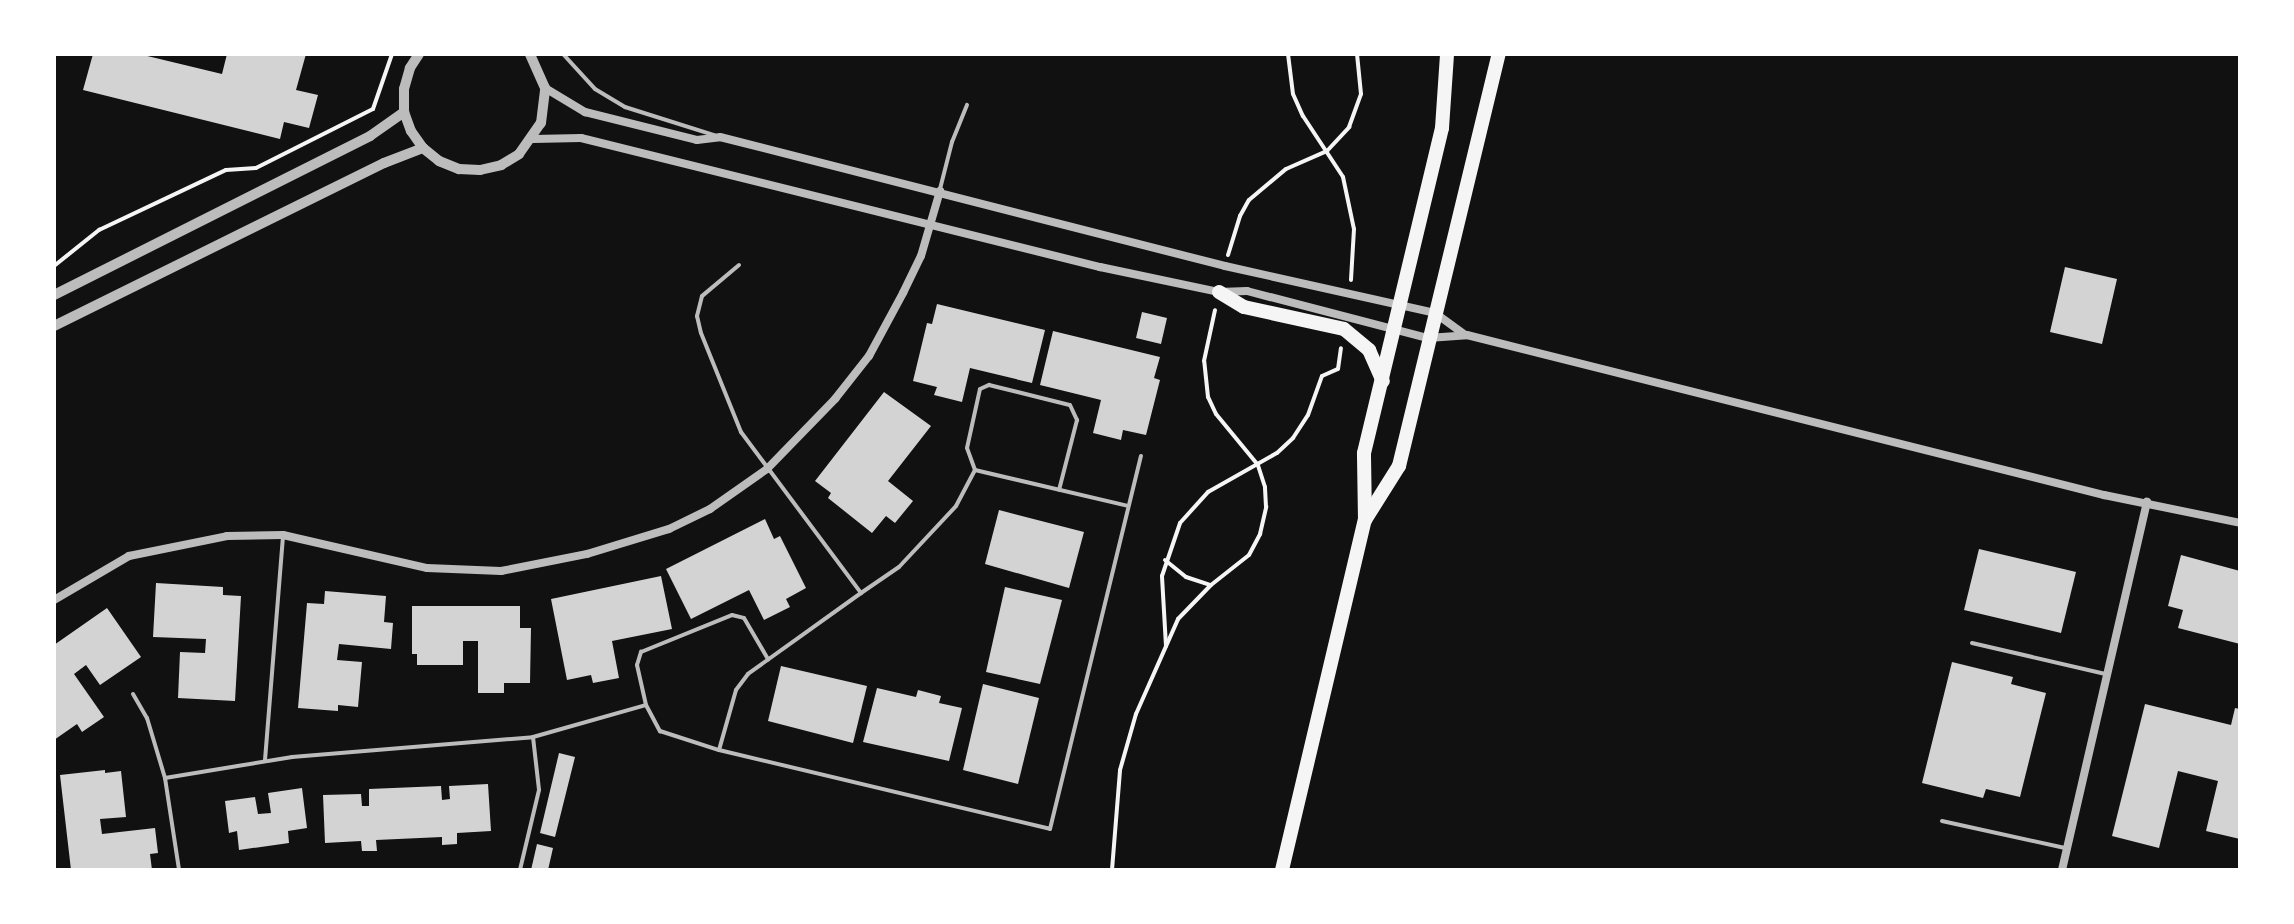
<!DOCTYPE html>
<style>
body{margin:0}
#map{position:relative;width:2294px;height:924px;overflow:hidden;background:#111;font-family:"IBM Plex Sans",sans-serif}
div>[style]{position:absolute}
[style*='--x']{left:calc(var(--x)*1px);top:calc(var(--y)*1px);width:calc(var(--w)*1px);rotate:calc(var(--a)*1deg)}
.building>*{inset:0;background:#d3d3d3}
.path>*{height:4px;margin:-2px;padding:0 2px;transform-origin:2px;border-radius:2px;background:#f5f5f5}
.service>*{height:4px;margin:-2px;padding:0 2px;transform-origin:2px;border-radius:2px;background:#bcbcbc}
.minor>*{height:8px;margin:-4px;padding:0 4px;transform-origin:4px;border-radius:4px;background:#bcbcbc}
.tertiary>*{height:10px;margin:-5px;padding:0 5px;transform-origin:5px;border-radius:5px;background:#bcbcbc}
.primary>*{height:14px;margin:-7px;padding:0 7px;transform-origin:7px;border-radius:7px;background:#f5f5f5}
span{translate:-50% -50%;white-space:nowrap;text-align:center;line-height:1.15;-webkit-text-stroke:6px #fff;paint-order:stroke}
.frame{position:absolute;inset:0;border:56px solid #fff;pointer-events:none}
</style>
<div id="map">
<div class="building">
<div style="clip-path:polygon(93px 54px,139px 54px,222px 74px,227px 54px,306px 54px,296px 90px,318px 95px,309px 128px,284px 122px,280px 139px,83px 90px)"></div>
<div style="clip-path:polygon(2065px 267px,2117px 279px,2102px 344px,2050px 332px)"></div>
<div style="clip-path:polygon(937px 304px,1045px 330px,1032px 383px,970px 368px,962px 402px,934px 395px,937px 387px,913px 381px,927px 323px,932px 324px)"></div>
<div style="clip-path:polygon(1142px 312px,1167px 318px,1161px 344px,1136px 338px)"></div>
<div style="clip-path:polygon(1053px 331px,1160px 357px,1154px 378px,1160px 380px,1146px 435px,1123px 430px,1121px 440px,1093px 433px,1101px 400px,1040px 385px)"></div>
<div style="clip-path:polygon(884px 392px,931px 426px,888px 481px,913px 501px,895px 523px,886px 516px,872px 533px,828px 498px,831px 493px,815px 481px)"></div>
<div style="clip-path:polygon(999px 510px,1084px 532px,1069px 588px,985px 564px)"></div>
<div style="clip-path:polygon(765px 519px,774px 539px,780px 536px,806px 588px,786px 599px,790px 607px,764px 620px,749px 590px,691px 619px,666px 569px)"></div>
<div style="clip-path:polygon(1979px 549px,2076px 572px,2061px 633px,1964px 610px)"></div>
<div style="clip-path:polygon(2181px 555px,2240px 571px,2240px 644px,2178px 628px,2183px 610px,2168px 606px)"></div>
<div style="clip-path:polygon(661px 576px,672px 629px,612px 641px,619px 678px,593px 683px,591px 675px,567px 680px,551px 599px)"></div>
<div style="clip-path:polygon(156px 583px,223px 587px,223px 595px,241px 596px,235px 701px,178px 698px,180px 652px,205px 653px,206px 639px,153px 637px)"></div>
<div style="clip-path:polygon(1005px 587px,1062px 600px,1040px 684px,986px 672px)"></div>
<div style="clip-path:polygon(325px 591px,386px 596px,384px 622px,393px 623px,391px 649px,339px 644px,337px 660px,362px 662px,358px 707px,338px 705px,338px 711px,298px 708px,307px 603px,324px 604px)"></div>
<div style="clip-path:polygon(412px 606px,520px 606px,520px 628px,531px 628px,530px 683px,504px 683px,504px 693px,478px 693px,478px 641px,463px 641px,463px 665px,417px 665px,417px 654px,412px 654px)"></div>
<div style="clip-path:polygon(107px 608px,141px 657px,100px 685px,86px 665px,74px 674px,104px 717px,82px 732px,77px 724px,54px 740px,54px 645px)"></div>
<div style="clip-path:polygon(1952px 662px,2013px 677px,2011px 684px,2046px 693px,2020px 797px,1986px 789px,1983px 798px,1922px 783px)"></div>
<div style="clip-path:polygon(781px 666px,867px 686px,853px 743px,768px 721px)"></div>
<div style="clip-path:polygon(983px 684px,1039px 698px,1018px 784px,963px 770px)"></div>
<div style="clip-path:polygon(877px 688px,916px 697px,918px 690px,941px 696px,939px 703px,962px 708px,949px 761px,863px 742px)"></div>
<div style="clip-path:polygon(2145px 704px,2231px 725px,2235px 708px,2240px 709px,2240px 839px,2206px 831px,2218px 781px,2178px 771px,2159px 848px,2112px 836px)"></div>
<div style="clip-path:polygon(559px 753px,575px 757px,555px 837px,540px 833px)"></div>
<div style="clip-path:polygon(105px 770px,105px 773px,121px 771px,126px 817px,100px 819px,102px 834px,155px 828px,158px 853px,150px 854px,152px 870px,71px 870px,60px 775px)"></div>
<div style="clip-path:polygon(488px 784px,491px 831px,457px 833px,457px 844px,442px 845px,442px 837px,376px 840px,377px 851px,362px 851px,361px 841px,325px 843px,323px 795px,361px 794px,362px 806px,369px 806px,369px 789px,441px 786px,442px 800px,450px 799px,449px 786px)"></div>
<div style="clip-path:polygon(302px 788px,307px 828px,288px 831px,289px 843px,239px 850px,237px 831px,229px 833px,225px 801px,255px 797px,258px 814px,271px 813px,268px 793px)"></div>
<div style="clip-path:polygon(537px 844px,553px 848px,548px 870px,531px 870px)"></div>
</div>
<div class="path">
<div style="--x:1288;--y:54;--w:40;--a:82.9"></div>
<div style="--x:1293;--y:94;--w:24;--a:66"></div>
<div style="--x:1303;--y:116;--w:73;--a:56.7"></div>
<div style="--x:1343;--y:177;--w:53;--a:78.1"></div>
<div style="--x:1354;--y:229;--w:51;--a:93.4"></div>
<div style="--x:1228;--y:255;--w:41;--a:-72.9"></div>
<div style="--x:1240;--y:216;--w:18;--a:-61"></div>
<div style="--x:1249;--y:200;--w:48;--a:-40"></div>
<div style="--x:1286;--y:169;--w:45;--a:-23.7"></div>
<div style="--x:1327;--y:151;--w:33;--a:-47"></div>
<div style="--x:1349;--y:127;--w:35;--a:-70"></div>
<div style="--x:1361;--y:94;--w:40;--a:-95.7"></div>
<div style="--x:54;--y:266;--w:58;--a:-38.7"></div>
<div style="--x:99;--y:230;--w:140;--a:-25.3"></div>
<div style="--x:226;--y:170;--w:30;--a:-4"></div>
<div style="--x:256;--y:168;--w:131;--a:-26.8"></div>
<div style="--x:373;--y:109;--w:58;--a:-70.9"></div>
<div style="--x:1165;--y:560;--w:27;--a:39"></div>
<div style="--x:1186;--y:577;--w:26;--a:18"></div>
<div style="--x:1166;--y:646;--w:70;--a:-93.3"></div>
<div style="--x:1162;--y:576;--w:56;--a:-71.2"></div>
<div style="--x:1180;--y:523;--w:42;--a:-47.9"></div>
<div style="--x:1208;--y:492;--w:79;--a:-29.5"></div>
<div style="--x:1277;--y:453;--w:22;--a:-43"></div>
<div style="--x:1293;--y:438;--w:27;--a:-57"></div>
<div style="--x:1308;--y:415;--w:41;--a:-70.3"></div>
<div style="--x:1322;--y:376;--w:17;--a:-24"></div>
<div style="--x:1338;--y:369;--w:21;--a:-82"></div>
<div style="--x:1112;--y:870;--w:100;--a:-85.4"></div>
<div style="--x:1120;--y:770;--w:58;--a:-74.1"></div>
<div style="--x:1136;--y:714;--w:104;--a:-66.1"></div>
<div style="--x:1178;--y:619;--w:47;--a:-45.9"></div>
<div style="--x:1211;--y:585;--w:48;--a:-38.3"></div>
<div style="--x:1249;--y:555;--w:24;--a:-62"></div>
<div style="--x:1260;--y:534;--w:28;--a:-77"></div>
<div style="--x:1266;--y:507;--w:20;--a:-93"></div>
<div style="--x:1265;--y:487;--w:23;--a:-108"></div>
<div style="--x:1258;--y:465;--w:66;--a:-129.5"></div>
<div style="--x:1216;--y:414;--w:19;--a:-115"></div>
<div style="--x:1208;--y:397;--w:36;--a:-96"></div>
<div style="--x:1204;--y:361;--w:52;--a:-77.8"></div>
</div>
<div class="service">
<div style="--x:563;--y:54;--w:47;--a:47.6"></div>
<div style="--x:595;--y:89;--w:35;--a:31"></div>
<div style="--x:625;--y:107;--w:96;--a:17.5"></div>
<div style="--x:940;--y:189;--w:49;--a:-75.7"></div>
<div style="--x:952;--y:142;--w:40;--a:-68"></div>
<div style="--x:739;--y:265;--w:48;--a:140"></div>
<div style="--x:702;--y:296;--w:21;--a:104"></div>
<div style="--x:697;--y:316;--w:17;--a:77"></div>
<div style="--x:701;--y:333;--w:107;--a:68"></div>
<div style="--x:741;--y:432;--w:201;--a:53.3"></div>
<div style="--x:861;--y:593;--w:139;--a:144.4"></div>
<div style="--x:748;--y:674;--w:20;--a:127"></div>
<div style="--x:736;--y:690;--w:62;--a:105.8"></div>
<div style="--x:719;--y:750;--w:340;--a:13.4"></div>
<div style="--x:1050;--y:829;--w:384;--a:-76.3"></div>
<div style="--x:975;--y:470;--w:23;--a:-110"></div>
<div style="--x:967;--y:448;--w:60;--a:-77.6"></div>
<div style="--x:980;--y:389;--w:10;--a:-24"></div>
<div style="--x:989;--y:385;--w:83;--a:13.9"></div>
<div style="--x:1070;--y:405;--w:17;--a:65"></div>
<div style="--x:1077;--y:420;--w:72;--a:104.4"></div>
<div style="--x:861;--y:593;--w:46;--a:-34.4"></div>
<div style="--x:899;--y:567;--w:83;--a:-46.9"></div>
<div style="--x:956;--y:506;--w:41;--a:-62.2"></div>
<div style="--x:975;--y:470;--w:157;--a:13.2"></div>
<div style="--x:1972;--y:643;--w:137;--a:13.1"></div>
<div style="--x:133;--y:694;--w:28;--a:60"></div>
<div style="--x:147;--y:718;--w:63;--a:73.3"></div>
<div style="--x:165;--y:778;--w:93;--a:81.3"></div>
<div style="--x:646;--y:705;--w:41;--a:-102.7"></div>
<div style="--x:637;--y:665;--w:14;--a:-73"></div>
<div style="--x:641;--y:652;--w:98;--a:-22.1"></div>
<div style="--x:732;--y:615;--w:12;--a:14"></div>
<div style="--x:744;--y:618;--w:48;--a:59.7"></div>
<div style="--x:533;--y:737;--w:117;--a:-15.8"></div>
<div style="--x:646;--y:705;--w:30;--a:62"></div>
<div style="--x:660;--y:731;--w:62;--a:17.9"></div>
<div style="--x:265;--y:760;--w:226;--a:-85.4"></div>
<div style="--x:165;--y:778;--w:129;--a:-9.4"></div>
<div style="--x:292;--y:757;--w:242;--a:-4.7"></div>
<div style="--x:533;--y:737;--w:53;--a:83.5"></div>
<div style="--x:539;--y:790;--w:82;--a:103.4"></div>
<div style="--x:1942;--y:821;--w:126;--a:12.4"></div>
</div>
<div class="minor">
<div style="--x:545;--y:88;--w:47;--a:31"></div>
<div style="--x:585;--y:112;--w:115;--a:14"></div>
<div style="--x:697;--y:140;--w:23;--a:-7"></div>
<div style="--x:720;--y:137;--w:521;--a:14.33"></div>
<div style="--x:1225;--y:266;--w:215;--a:12.6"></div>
<div style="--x:1435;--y:313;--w:37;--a:36"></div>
<div style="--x:533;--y:139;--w:48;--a:-1.2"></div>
<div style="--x:581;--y:138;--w:535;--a:13.96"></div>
<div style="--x:1100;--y:267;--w:122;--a:11.9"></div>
<div style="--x:1219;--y:292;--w:28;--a:-2"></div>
<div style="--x:1247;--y:291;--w:187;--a:14.6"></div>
<div style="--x:1428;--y:338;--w:39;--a:-4"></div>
<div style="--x:1467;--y:335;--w:657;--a:14.1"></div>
<div style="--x:2104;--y:495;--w:139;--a:11.6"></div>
<div style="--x:54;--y:600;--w:87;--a:-30.4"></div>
<div style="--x:129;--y:556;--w:100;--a:-11.5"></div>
<div style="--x:227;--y:536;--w:56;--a:-1"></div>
<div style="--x:283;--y:535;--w:148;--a:12.9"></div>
<div style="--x:427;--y:568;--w:74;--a:2.3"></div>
<div style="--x:501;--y:571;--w:88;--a:-11.2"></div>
<div style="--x:587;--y:554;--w:86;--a:-17"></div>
<div style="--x:669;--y:529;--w:46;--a:-26"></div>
<div style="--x:710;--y:509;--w:70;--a:-35.1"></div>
<div style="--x:767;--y:469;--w:98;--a:-45.8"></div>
<div style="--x:835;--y:399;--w:55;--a:-51.7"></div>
<div style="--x:869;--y:356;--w:72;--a:-61.6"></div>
<div style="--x:903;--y:293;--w:41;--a:-64.1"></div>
<div style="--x:921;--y:256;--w:68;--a:-73.7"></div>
<div style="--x:2062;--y:870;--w:378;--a:-77"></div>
</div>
<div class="tertiary">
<div style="--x:419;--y:54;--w:17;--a:123"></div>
<div style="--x:410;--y:68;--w:22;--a:106"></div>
<div style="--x:404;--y:89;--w:23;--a:90"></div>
<div style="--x:404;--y:112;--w:20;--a:70"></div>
<div style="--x:411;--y:131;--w:21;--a:55"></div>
<div style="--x:423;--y:148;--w:21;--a:39"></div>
<div style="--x:439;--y:161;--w:22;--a:22"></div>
<div style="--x:459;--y:169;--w:21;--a:3"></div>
<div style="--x:480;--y:170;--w:22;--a:-13"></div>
<div style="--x:501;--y:165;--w:21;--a:-31"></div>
<div style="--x:519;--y:154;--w:38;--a:-55"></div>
<div style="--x:541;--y:123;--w:35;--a:-83"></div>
<div style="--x:545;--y:88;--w:37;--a:-114"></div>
<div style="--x:54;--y:295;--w:354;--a:-26.7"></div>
<div style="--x:370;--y:136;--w:42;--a:-35.2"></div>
<div style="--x:54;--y:326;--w:368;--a:-26.3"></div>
<div style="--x:384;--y:163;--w:42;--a:-21"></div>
</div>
<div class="primary">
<div style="--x:1219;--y:292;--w:29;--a:31"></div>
<div style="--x:1244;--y:307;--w:102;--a:12.4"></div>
<div style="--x:1344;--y:329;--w:33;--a:40"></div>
<div style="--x:1369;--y:350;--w:34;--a:66"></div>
<div style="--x:1365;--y:520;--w:64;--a:-57.8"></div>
<div style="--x:1399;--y:466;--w:424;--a:-76.4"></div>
<div style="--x:1282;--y:870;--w:360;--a:-76.7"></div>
<div style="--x:1365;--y:520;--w:67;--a:-90.9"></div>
<div style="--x:1364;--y:453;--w:334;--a:-76.5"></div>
<div style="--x:1442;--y:128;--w:74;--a:-86.1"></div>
</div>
<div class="frame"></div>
</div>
